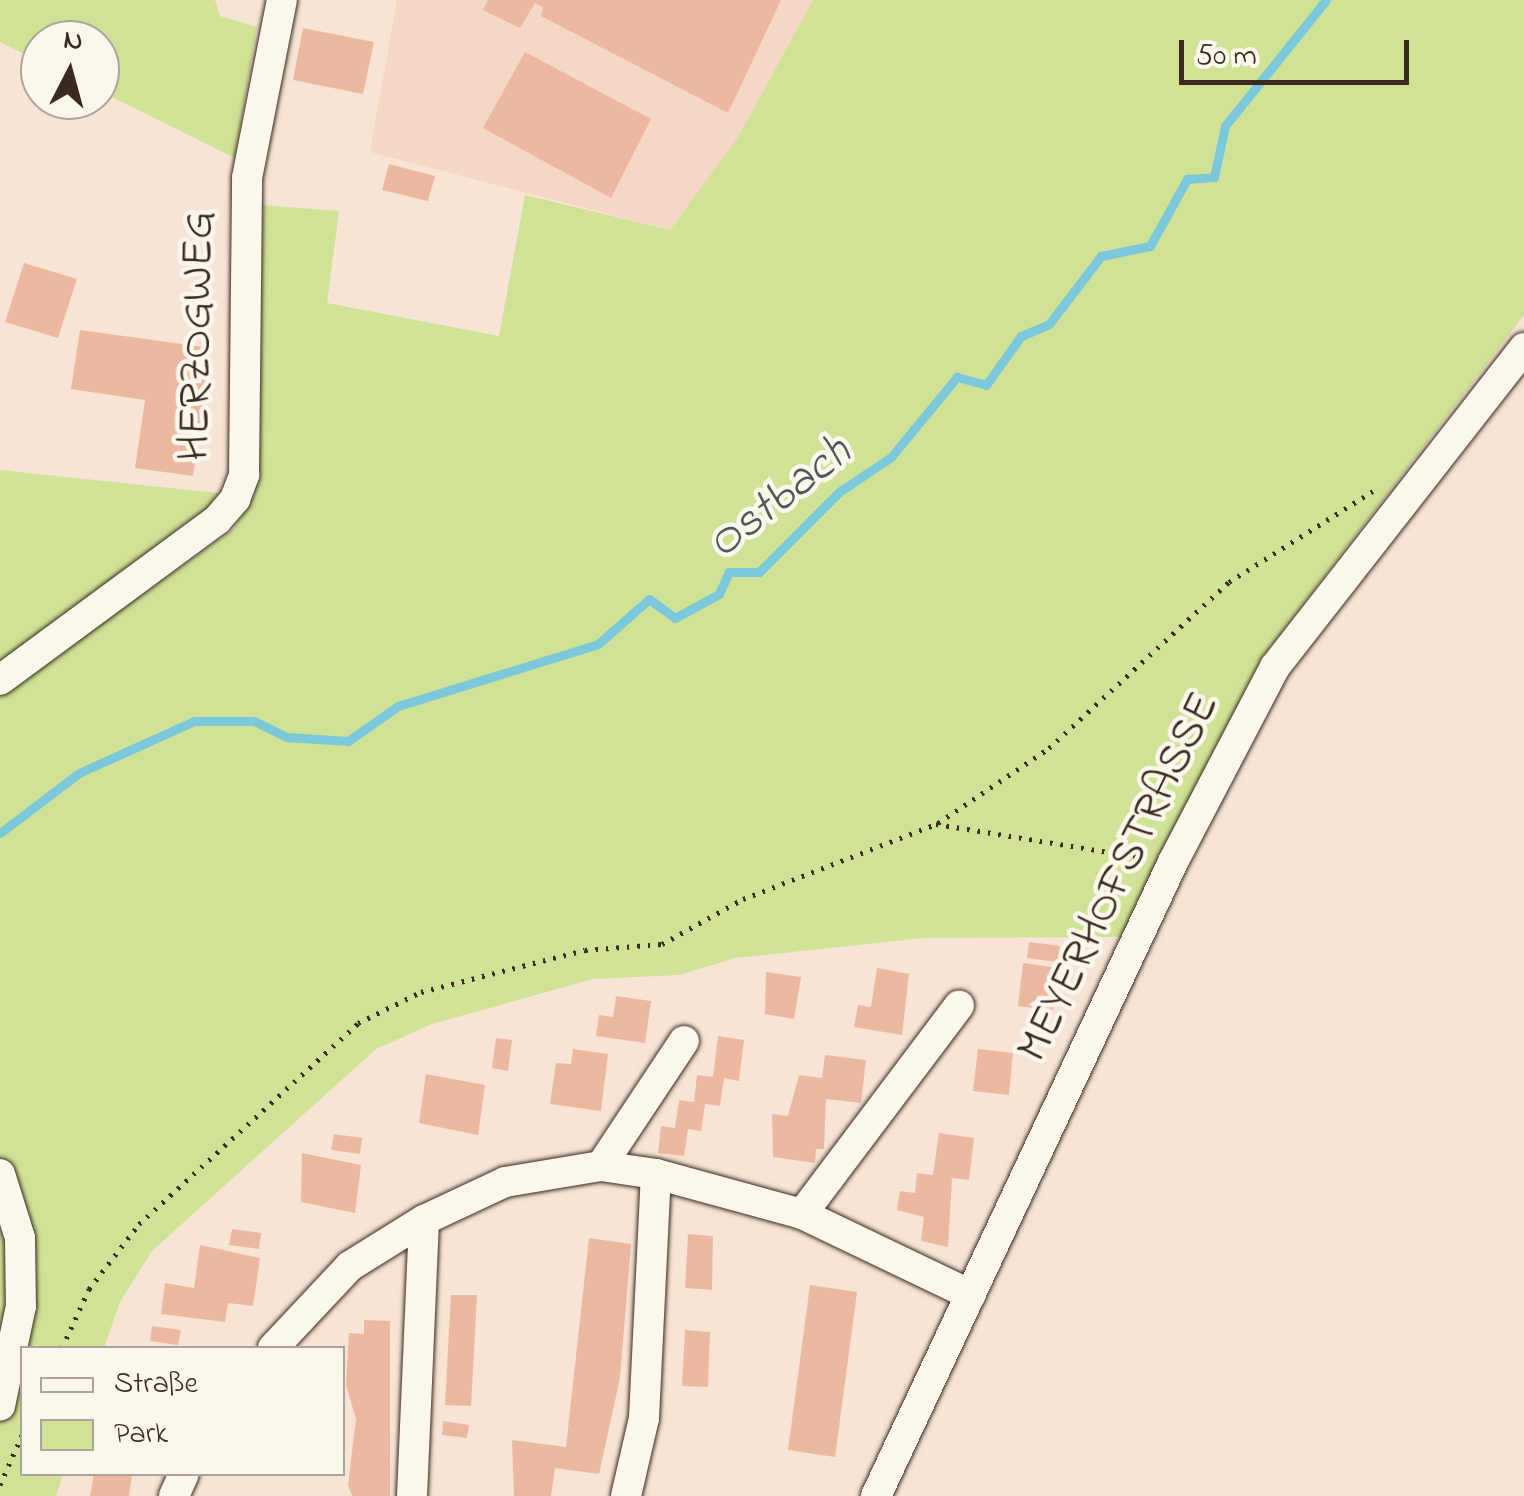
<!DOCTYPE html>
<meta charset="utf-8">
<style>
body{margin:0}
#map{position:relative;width:1524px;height:1496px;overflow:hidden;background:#f7e4d5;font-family:"Indie Flower",sans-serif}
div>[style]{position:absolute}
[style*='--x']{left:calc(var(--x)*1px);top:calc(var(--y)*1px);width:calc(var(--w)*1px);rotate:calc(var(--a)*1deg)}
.built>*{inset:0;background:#f4d7c5}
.green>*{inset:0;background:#cfe296}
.stream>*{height:9px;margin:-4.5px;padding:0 4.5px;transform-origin:4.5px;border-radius:4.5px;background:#7cc8db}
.building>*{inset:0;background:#edb8a0}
.path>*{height:5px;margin-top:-2.5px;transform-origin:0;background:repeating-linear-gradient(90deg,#3b2a1e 0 2.5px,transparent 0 10.5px)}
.roads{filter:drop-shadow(0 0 2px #3b2a1e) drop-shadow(0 0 2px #3b2a1e)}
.minor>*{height:30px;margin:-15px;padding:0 15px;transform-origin:15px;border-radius:15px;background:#fbf7ec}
span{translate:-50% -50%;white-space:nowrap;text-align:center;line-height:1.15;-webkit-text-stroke:9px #fbf7ec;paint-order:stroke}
.street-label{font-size:45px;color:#3b2a1e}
.water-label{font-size:48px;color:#4e5957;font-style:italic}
.legend{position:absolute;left:20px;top:1346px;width:325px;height:130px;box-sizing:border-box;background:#fbf7ec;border:2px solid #aea59a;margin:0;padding:12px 18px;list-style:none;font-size:30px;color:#3b2a1e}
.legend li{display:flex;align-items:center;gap:20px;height:50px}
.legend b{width:50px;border:2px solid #aea59a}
.north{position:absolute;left:20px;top:20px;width:100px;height:100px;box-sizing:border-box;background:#fbf7ec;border:2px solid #aea59a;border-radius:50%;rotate:6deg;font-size:28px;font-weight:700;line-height:40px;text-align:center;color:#3b2a1e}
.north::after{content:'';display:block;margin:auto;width:35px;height:45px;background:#3b2a1e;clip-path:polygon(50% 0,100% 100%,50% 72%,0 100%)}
.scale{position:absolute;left:1179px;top:40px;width:230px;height:45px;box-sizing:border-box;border:5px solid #3b2a1e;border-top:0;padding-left:12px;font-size:30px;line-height:35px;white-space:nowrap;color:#3b2a1e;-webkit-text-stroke:8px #fbf7ec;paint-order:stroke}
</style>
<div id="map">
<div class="built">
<div style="clip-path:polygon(397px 0,813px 0,738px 137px,670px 230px,370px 152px)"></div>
</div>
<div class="green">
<div style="clip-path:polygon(0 0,215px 0,220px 16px,257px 27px,235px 158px,100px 91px,100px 40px,40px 40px,40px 62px,0 42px)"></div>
<div style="clip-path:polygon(813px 0,1524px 0,1524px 315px,1262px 658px,1123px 937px,924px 938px,735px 958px,679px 975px,593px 979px,432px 1024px,376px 1049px,152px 1251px,120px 1302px,104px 1348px,22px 1348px,22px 1474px,63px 1474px,56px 1496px,0 1496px,0 696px,234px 529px,254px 493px,260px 205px,339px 211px,327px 303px,499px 336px,525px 195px,670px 230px,738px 137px)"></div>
<div style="clip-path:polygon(0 470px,227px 494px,0 666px)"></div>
</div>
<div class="stream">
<div style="--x:0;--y:833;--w:99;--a:-37.2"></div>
<div style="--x:79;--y:773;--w:126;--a:-24.3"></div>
<div style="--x:194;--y:721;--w:60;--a:0"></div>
<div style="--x:254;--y:721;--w:37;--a:26"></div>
<div style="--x:287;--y:737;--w:61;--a:3.8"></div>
<div style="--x:348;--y:741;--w:61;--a:-35"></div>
<div style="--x:398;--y:706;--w:209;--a:-17.2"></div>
<div style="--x:598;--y:644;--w:68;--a:-41.4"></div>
<div style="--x:649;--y:599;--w:32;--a:36"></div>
<div style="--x:675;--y:618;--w:50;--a:-28.6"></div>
<div style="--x:719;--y:594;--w:24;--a:-66"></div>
<div style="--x:729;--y:572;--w:30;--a:0"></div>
<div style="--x:759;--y:572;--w:113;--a:-45"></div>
<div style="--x:839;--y:492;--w:63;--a:-33.9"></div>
<div style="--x:891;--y:457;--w:104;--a:-50.5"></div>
<div style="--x:957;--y:377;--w:30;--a:15"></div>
<div style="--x:986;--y:385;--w:60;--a:-54.5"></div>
<div style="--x:1021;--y:336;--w:30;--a:-23"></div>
<div style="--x:1049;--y:324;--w:86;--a:-52.6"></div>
<div style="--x:1101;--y:256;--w:50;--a:-11.5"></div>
<div style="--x:1150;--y:246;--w:77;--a:-61.1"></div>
<div style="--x:1187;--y:179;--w:27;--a:-4"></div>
<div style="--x:1214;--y:177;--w:52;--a:-77.8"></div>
<div style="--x:1225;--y:126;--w:161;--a:-51.3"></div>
</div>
<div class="building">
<div style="clip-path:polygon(488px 0,781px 0,728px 113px,541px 16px,543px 7px,535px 3px,520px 28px,483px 10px)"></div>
<div style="clip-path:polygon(303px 28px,374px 42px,363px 94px,293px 80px)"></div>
<div style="clip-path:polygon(525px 52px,651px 119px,611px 198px,483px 128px)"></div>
<div style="clip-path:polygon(389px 164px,435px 176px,428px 201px,382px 190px)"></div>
<div style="clip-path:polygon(24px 263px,77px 279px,58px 338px,5px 322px)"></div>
<div style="clip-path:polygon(80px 330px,211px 348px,193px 476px,135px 468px,145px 400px,71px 389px)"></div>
<div style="clip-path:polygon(1029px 942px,1060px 946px,1058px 962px,1027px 958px)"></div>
<div style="clip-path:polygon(1023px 963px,1058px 968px,1053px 1010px,1018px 1006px)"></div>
<div style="clip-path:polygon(877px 968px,909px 974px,902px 1035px,854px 1027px,858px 1005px,871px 1007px)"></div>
<div style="clip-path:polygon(766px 972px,801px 977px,794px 1019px,765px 1014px)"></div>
<div style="clip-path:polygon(616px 996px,651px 1001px,645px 1043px,596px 1036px,599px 1015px,613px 1017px)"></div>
<div style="clip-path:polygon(718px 1036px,744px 1040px,739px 1081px,724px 1078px,720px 1106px,705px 1104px,701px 1131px,688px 1129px,684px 1156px,658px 1153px,661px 1126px,675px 1128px,679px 1100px,694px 1102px,697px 1075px,713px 1077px)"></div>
<div style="clip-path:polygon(496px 1038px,512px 1040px,508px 1071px,492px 1068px)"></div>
<div style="clip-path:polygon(573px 1049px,608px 1054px,601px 1111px,550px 1104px,556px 1063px,571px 1064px)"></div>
<div style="clip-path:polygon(978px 1049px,1013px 1053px,1009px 1095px,973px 1091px)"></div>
<div style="clip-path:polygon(825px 1055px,866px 1060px,861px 1103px,826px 1099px,824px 1149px,816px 1149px,815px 1163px,773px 1157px,772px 1114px,788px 1116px,799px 1075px,822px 1078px)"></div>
<div style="clip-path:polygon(426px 1074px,485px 1085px,478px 1135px,419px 1123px)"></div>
<div style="clip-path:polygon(939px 1133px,974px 1138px,969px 1180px,952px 1178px,948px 1247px,921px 1241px,924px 1217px,897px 1210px,900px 1191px,915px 1193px,917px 1173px,933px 1175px)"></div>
<div style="clip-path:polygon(334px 1134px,362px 1138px,360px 1154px,331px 1150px)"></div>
<div style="clip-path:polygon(302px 1153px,361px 1165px,355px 1213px,301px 1202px)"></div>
<div style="clip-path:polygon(232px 1229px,261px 1233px,259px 1249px,229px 1245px)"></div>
<div style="clip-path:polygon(688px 1234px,713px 1236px,712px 1290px,685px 1288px)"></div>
<div style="clip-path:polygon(589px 1238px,631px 1244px,620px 1378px,599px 1474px,555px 1468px,551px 1496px,514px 1496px,512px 1440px,566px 1447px)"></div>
<div style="clip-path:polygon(200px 1245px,260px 1258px,253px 1306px,228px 1303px,225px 1322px,161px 1314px,165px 1283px,194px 1288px)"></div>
<div style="clip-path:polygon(810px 1285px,857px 1292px,835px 1457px,788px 1450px)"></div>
<div style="clip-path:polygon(451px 1295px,477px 1295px,471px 1406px,445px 1405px)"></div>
<div style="clip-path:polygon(364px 1320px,390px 1321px,390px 1496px,352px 1496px,348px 1485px,356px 1419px,346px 1385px,349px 1333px,364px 1334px)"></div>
<div style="clip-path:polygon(152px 1326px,181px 1330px,178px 1345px,150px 1341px)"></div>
<div style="clip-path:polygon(685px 1330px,710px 1332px,708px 1387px,682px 1386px)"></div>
<div style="clip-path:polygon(443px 1421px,469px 1425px,467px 1438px,442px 1435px)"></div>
<div style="clip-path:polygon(94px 1474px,132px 1474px,129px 1496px,90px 1496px)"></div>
</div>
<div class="path">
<div style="--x:938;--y:823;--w:134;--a:-34"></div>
<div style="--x:1049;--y:748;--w:245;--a:-42.7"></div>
<div style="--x:1229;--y:582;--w:170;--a:-32.3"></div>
<div style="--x:62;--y:1348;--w:65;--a:-65.4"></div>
<div style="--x:89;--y:1289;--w:82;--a:-52.4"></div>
<div style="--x:139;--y:1224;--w:297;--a:-42.5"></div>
<div style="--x:358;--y:1023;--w:70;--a:-26.2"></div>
<div style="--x:421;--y:992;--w:169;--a:-14.4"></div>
<div style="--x:585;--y:950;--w:77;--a:-4.5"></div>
<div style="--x:662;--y:944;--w:93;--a:-29.1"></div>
<div style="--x:743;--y:899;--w:207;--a:-21.2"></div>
<div style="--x:936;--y:824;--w:212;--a:9.2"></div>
<div style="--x:0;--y:1485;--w:55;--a:-66.3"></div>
</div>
<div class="roads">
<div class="minor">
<div style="--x:0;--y:680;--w:270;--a:-36.4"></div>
<div style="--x:217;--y:520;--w:28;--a:-49"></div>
<div style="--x:235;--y:499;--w:26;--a:-69"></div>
<div style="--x:244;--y:475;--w:297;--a:-89.4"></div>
<div style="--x:247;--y:178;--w:181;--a:-78.9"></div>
<div style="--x:601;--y:1166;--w:150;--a:-56.4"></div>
<div style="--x:0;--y:1174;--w:67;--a:72.6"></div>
<div style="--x:20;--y:1238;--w:68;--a:89.2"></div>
<div style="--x:21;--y:1306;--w:102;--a:101.9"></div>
<div style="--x:802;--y:1214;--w:261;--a:-53"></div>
<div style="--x:273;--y:1348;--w:112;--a:-46.8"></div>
<div style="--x:350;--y:1266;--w:87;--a:-31.9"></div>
<div style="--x:424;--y:1220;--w:89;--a:-25.1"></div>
<div style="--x:505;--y:1182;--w:97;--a:-9.5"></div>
<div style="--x:601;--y:1166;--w:56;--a:8.3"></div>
<div style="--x:656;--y:1174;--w:151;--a:15.3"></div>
<div style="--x:802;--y:1214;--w:187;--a:25.6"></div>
<div style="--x:174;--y:1496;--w:24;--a:-66"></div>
<div style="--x:412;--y:1496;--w:276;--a:-87.5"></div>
<div style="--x:626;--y:1496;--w:80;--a:-77"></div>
<div style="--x:644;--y:1418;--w:244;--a:-87.2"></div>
<div style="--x:876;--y:1496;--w:700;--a:-64.9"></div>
<div style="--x:1173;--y:862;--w:220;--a:-62.4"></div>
<div style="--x:1275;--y:667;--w:405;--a:-52"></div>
</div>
</div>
<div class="street-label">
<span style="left:199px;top:336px;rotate:-89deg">HERZOGWEG</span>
<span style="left:1120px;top:878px;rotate:-64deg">MEYERHOFSTRASSE</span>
</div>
<div class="water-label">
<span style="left:780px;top:499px;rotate:-38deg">Ostbach</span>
</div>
<ul class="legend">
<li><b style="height:12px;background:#fbf7ec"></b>Straße</li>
<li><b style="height:28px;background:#cfe296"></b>Park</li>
</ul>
<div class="north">N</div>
<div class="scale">50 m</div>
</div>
